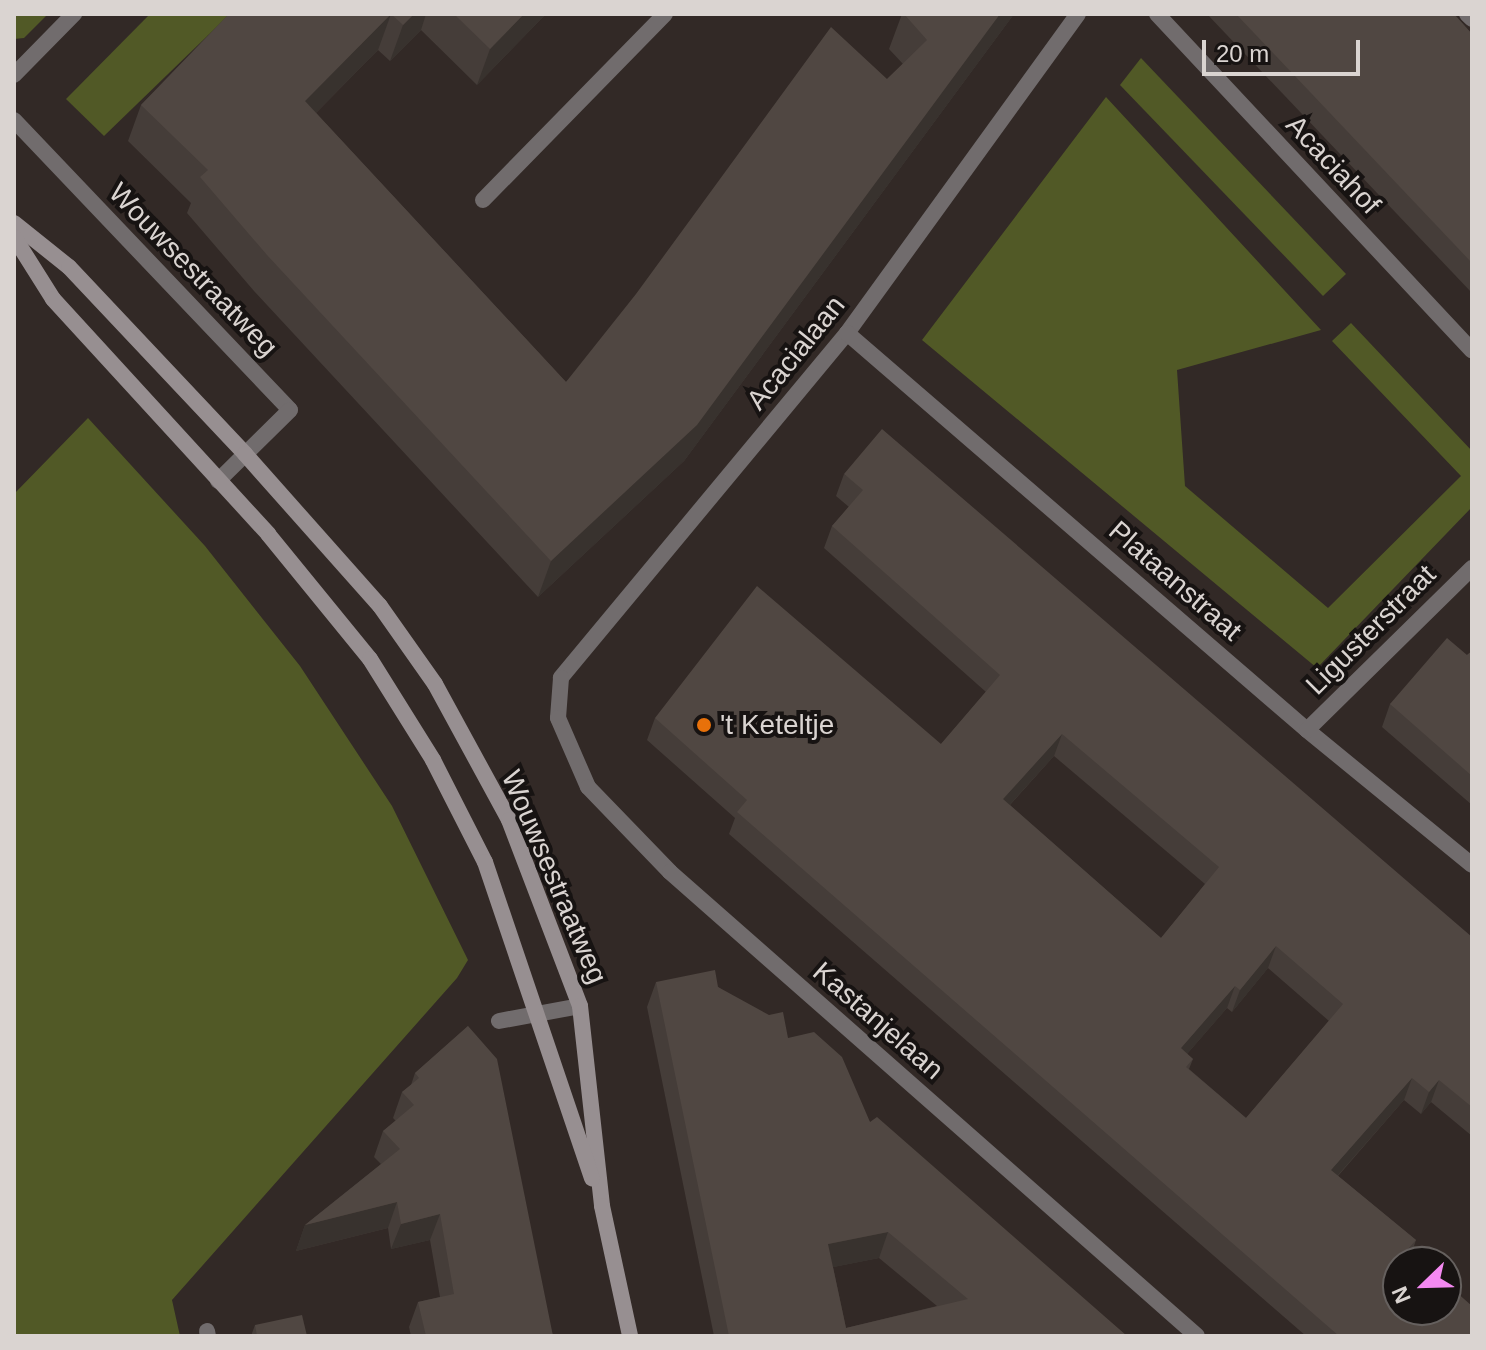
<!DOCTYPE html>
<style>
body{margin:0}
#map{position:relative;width:1486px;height:1350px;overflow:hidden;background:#322926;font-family:Arial,sans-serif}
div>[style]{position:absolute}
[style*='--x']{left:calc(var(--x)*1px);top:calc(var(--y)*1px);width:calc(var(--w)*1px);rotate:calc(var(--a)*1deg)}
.green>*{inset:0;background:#515926}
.lane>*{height:16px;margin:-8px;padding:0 8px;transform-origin:8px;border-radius:8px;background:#716c6d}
.street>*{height:16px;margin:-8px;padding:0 8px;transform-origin:8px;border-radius:8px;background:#716c6d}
.secondary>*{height:16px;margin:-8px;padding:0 8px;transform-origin:8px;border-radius:8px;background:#978f91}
.wall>*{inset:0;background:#453d39}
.shaded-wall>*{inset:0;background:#38322e}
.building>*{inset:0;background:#504742}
.dots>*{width:22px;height:22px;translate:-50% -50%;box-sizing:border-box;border:4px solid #171312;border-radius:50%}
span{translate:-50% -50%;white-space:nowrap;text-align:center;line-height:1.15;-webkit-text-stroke:8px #171312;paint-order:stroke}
.street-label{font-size:28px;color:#dad4d1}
.poi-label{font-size:28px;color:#dad4d1}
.left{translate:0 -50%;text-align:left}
.frame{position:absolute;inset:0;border:16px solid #dad4d1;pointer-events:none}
.north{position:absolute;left:1382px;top:1246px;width:80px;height:80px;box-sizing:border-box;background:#171312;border:2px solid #65605e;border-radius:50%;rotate:247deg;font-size:22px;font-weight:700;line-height:32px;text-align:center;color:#dad4d1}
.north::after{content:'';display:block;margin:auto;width:28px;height:36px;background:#f489f1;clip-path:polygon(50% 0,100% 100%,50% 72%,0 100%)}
.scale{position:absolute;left:1202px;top:40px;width:158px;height:36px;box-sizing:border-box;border:4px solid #dad4d1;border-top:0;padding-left:10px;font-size:24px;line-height:28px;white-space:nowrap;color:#dad4d1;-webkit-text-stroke:6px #171312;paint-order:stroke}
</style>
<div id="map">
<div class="green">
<div style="clip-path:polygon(14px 14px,48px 14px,24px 38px,14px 39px)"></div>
<div style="clip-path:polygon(150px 14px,230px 14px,104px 136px,66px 99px)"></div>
<div style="clip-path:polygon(1141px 58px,1346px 274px,1323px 296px,1120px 85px)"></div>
<div style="clip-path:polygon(1106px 97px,1321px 330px,1177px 370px,1185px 486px,1328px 608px,1461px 476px,1332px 341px,1351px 323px,1472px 451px,1472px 507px,1317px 668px,922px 340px)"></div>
<div style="clip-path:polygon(88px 418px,205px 546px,300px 666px,392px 806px,468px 960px,457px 978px,172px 1300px,180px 1336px,14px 1336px,14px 494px)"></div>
</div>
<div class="lane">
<div style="--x:1467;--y:14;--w:7;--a:45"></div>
<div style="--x:483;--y:200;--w:260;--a:-45.6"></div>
<div style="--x:499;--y:1021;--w:82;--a:-10.5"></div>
</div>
<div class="street">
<div style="--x:1078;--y:14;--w:394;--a:125.9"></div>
<div style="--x:847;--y:333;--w:448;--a:129.7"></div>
<div style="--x:561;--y:678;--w:40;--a:94.3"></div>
<div style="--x:558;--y:718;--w:75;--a:66.5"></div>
<div style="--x:588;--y:787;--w:118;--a:46"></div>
<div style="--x:670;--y:872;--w:702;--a:41.36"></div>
<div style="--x:1157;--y:14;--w:461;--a:46.9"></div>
<div style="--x:14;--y:75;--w:86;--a:-45.5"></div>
<div style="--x:14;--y:120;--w:400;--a:46.4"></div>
<div style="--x:290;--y:410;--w:101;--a:135.4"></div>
<div style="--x:847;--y:333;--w:608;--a:40.8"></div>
<div style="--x:1307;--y:730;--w:213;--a:39.3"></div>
<div style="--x:1307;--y:730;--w:231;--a:-44.5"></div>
<div style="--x:207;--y:1331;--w:5;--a:79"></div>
</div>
<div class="secondary">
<div style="--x:14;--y:223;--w:70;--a:38.7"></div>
<div style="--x:69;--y:267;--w:257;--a:46.7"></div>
<div style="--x:245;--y:454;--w:203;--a:48.4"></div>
<div style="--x:380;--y:606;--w:95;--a:54.8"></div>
<div style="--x:435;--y:684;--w:155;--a:61.4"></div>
<div style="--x:509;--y:820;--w:199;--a:69.1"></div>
<div style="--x:580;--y:1006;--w:201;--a:83.7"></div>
<div style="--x:602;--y:1206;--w:133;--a:77.8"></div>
<div style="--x:14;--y:237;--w:73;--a:57.8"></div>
<div style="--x:53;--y:299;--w:319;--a:47.5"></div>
<div style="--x:268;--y:534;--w:161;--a:50.8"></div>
<div style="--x:370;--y:659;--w:119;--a:58"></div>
<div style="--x:433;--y:760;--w:114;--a:63"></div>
<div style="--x:485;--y:862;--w:334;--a:71.3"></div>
</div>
<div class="wall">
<div style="clip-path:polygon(229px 14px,546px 14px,477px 85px,421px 30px,390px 61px,378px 50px,316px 113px,566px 382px,903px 64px,889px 49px,902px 14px,1014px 14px,684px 461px,538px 597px,254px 291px,187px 213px,191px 203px,128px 141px,141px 105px)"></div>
<div style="clip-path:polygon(1207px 14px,1454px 14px,1472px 34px,1472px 293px)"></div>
<div style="clip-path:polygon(evenodd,844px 474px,1472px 937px,1472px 1136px,1431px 1102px,1421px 1114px,1404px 1100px,1338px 1176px,1416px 1240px,1412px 1252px,1472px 1336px,1306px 1336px,729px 834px,735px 818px,647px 740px,655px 718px,941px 744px,986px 692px,824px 548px,832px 526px,849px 507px,836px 496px,844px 474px,1054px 756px,1205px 884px,1161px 938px,1010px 805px,1054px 756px,844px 474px,1268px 968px,1329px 1021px,1246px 1118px,1189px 1069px,1193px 1059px,1187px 1054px,1227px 1008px,1232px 1012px,1268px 968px)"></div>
<div style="clip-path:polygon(1472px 651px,1472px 805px,1382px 727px,1390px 704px,1467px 655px)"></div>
<div style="clip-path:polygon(evenodd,656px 982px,718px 987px,788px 1038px,870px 1122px,1127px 1336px,714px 1336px,647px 1007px,656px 982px,879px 1258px,937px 1306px,846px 1328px,833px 1267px,879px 1258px)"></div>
<div style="clip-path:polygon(468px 1026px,553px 1336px,411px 1336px,409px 1327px,418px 1302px,440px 1297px,430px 1240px,391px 1249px,388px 1228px,296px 1251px,305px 1225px,381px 1164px,374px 1157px,383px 1131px,396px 1121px,393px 1118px,402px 1092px,411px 1085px,415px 1073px)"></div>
<div style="clip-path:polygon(255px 1325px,307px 1336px,251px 1336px)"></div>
</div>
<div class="shaded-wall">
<div style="clip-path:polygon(391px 14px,378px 50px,292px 137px,305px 101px)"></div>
<div style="clip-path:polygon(414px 14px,426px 14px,421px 30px,390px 61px,403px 25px)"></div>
<div style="clip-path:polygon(524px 14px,546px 14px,477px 85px,490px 49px)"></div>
<div style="clip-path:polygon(1000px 14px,1014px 14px,684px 461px,538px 597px,551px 561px)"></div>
<div style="clip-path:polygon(1062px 734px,1054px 756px,995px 821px,1003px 799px)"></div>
<div style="clip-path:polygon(1276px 946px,1268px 968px,1232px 1012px,1240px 990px)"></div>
<div style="clip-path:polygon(1235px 986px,1227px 1008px,1173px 1070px,1181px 1048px)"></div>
<div style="clip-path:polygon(1412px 1078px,1404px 1100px,1323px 1192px,1331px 1170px)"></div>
<div style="clip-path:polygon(1439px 1080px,1431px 1102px,1421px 1114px,1429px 1092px)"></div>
<div style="clip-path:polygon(397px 1202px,388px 1228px,296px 1251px,305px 1225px)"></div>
<div style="clip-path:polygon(440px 1214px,430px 1240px,391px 1249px,401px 1224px)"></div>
<div style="clip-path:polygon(888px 1232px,879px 1258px,819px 1270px,828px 1244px)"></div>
</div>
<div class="building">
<div style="clip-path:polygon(229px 14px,391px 14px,305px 101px,566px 382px,636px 294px,831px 27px,887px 79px,927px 40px,904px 14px,1000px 14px,697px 425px,551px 561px,267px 255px,200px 177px,208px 170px,141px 105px)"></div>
<div style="clip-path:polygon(391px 14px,414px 14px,403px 25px)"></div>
<div style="clip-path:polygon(454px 14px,524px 14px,490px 49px)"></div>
<div style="clip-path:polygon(1236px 14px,1454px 14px,1472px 34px,1472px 263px)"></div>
<div style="clip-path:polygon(evenodd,882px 429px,1472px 937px,1472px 1107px,1439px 1080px,1429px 1092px,1412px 1078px,1331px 1170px,1416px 1240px,1408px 1249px,1422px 1262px,1398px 1262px,1398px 1310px,1446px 1310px,1446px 1283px,1472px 1306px,1472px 1336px,1339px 1336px,737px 812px,747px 800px,655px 718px,757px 586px,941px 744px,1000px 675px,832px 526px,863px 490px,844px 474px,882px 429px,1062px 734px,1219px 867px,1161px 938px,1003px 799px,1062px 734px,882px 429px,1276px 946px,1343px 1004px,1246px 1118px,1186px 1067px,1193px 1059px,1181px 1048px,1235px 986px,1240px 990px,1276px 946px)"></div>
<div style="clip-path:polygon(1447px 638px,1467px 655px,1472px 651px,1472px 776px,1390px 704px)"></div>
<div style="clip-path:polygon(evenodd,715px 970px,718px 987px,769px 1015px,783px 1012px,788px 1038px,814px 1032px,842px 1057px,870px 1122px,877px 1117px,1127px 1336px,729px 1336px,656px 982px,715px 970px,888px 1232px,968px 1299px,846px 1328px,828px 1244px,888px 1232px)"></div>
<div style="clip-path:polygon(468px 1026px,497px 1059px,553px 1336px,426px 1336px,418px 1302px,454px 1294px,440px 1214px,401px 1224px,397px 1202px,305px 1225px,400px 1149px,383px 1131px,414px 1105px,402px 1092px,419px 1078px,415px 1073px)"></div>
<div style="clip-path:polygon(302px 1315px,307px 1336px,257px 1336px,255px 1325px)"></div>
</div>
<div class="dots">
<div style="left:704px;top:725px;background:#e8710a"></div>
</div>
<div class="street-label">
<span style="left:1333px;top:165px;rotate:47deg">Acaciahof</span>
<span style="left:193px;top:270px;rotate:46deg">Wouwsestraatweg</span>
<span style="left:796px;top:353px;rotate:-51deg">Acacialaan</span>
<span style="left:1175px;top:581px;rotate:41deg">Plataanstraat</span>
<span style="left:1371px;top:630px;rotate:-45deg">Ligusterstraat</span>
<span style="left:554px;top:877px;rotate:67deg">Wouwsestraatweg</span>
<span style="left:878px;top:1021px;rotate:41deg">Kastanjelaan</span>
</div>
<div class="poi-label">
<span class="left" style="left:720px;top:725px">'t Keteltje</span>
</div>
<div class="frame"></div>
<div class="north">N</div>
<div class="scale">20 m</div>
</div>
